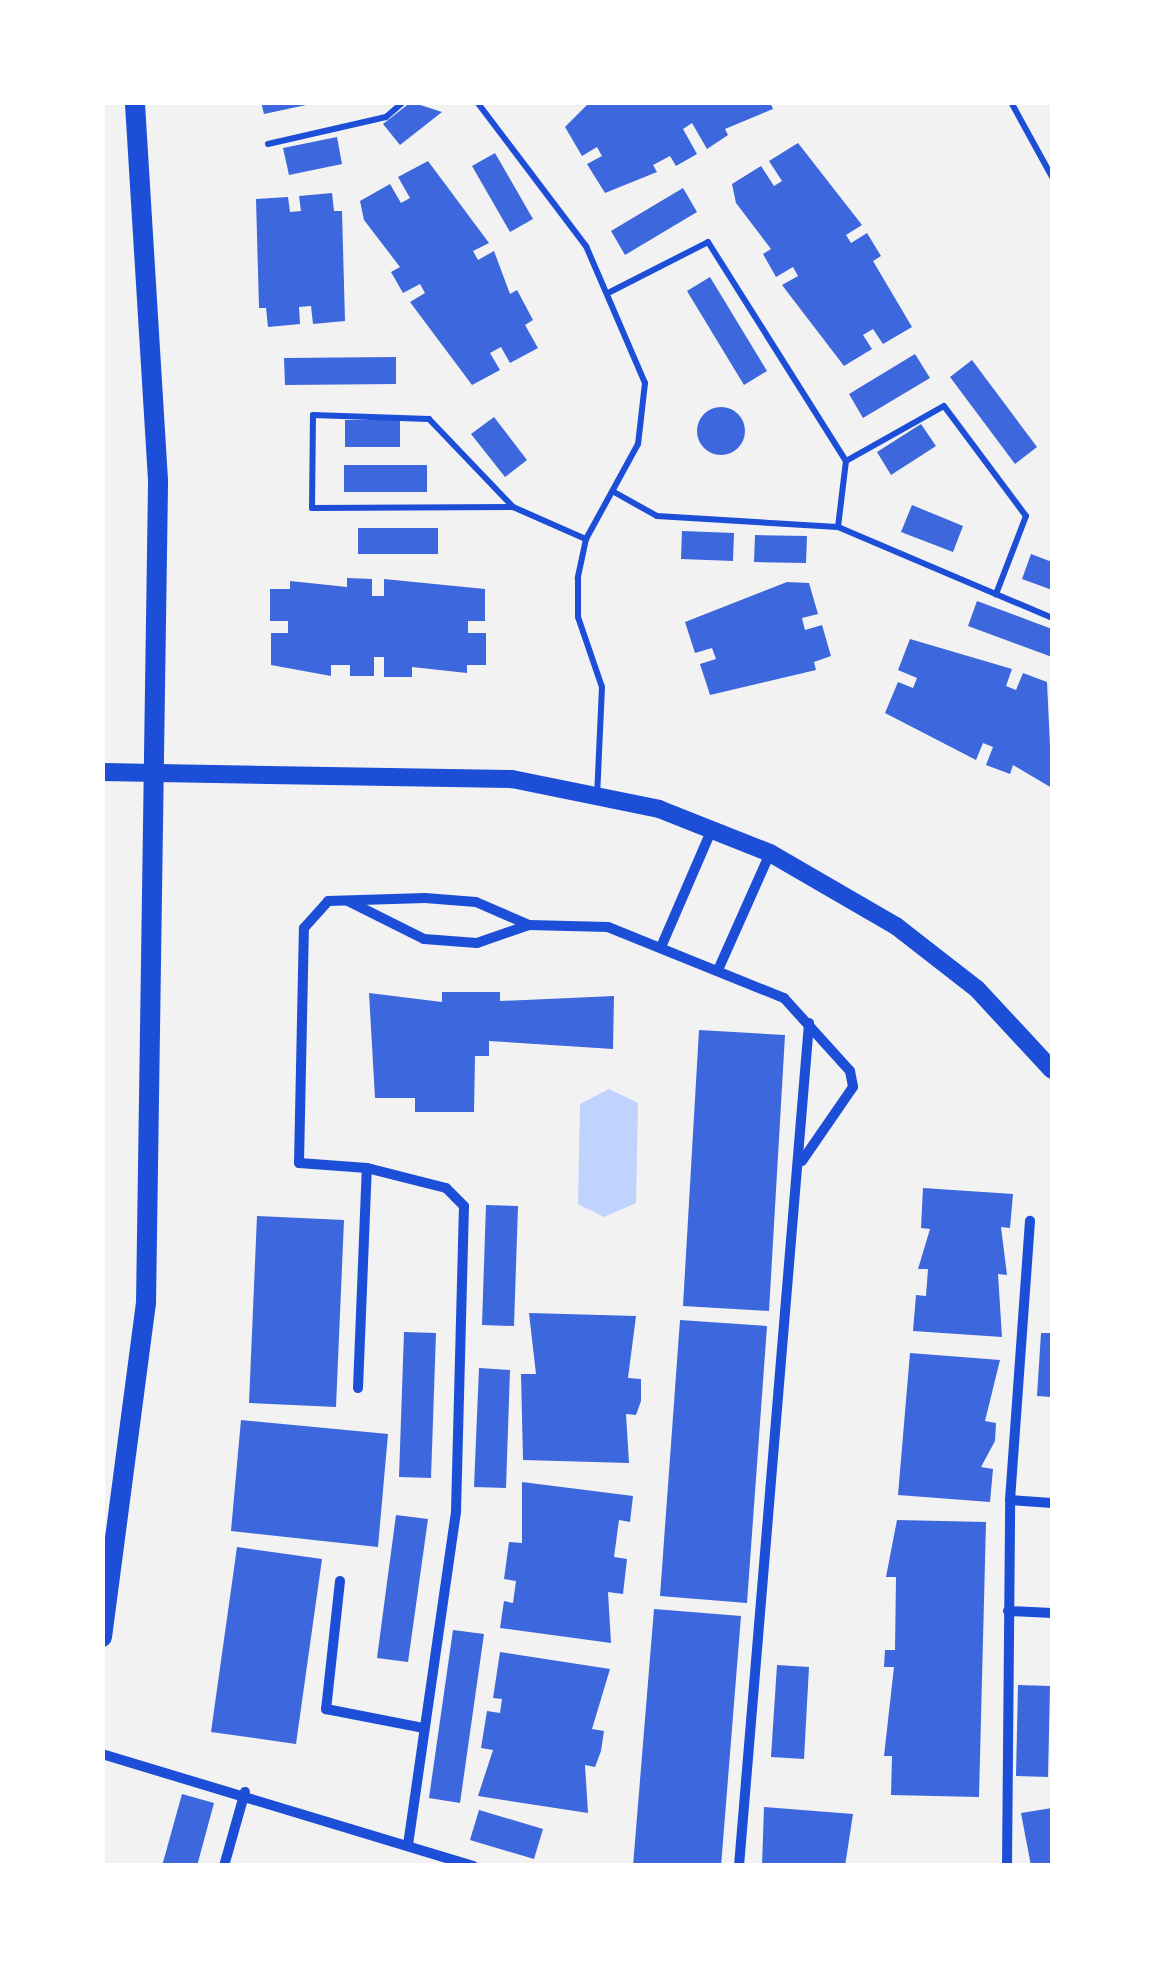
<!DOCTYPE html>
<style>
body{margin:0}
#map{position:relative;width:1155px;height:1968px;overflow:hidden;background:#f2f2f2;font-family:"Playfair Display",serif}
div>[style]{position:absolute}
[style*='--x']{left:calc(var(--x)*1px);top:calc(var(--y)*1px);width:calc(var(--w)*1px);rotate:calc(var(--a)*1deg)}
.water>*{inset:0;background:#bfd3fe}
.building>*{inset:0;background:#3d67dc}
.round{border-radius:50%}
.path>*{height:6px;margin:-3px;padding:0 3px;transform-origin:3px;border-radius:3px;background:#1d4ed8}
.service>*{height:6px;margin:-3px;padding:0 3px;transform-origin:3px;border-radius:3px;background:#1d4ed8}
.minor>*{height:10px;margin:-5px;padding:0 5px;transform-origin:5px;border-radius:5px;background:#1d4ed8}
.tertiary>*{height:18px;margin:-9px;padding:0 9px;transform-origin:9px;border-radius:9px;background:#1d4ed8}
.secondary>*{height:20px;margin:-10px;padding:0 10px;transform-origin:10px;border-radius:10px;background:#1d4ed8}
span{translate:-50% -50%;white-space:nowrap;text-align:center;line-height:1.15;-webkit-text-stroke:9px #fff;paint-order:stroke}
.frame{position:absolute;inset:0;border:105px solid #fff;pointer-events:none}
</style>
<div id="map">
<div class="water">
<div style="clip-path:polygon(609px 1089px,638px 1103px,636px 1203px,604px 1217px,578px 1204px,580px 1104px)"></div>
</div>
<div class="building">
<div style="clip-path:polygon(261px 102px,311px 102px,311px 104px,264px 114px)"></div>
<div style="clip-path:polygon(411px 102px,442px 112px,400px 145px,383px 124px)"></div>
<div style="clip-path:polygon(590px 102px,770px 102px,773px 109px,725px 129px,728px 135px,707px 149px,692px 123px,683px 129px,697px 154px,676px 166px,670px 156px,653px 165px,657px 172px,605px 193px,587px 164px,602px 156px,597px 147px,582px 156px,565px 127px)"></div>
<div style="clip-path:polygon(337px 137px,342px 164px,289px 175px,283px 148px)"></div>
<div style="clip-path:polygon(798px 143px,862px 225px,846px 235px,851px 243px,867px 233px,881px 256px,873px 261px,912px 327px,883px 344px,873px 329px,863px 335px,872px 349px,844px 366px,782px 285px,798px 276px,793px 267px,776px 277px,763px 254px,771px 249px,736px 203px,732px 184px,761px 166px,774px 186px,782px 181px,769px 161px)"></div>
<div style="clip-path:polygon(495px 153px,533px 219px,510px 232px,472px 166px)"></div>
<div style="clip-path:polygon(428px 161px,489px 243px,473px 251px,478px 260px,494px 251px,510px 294px,517px 290px,533px 320px,525px 325px,538px 348px,510px 363px,501px 347px,490px 353px,500px 370px,472px 385px,410px 302px,425px 293px,420px 284px,403px 293px,391px 272px,400px 267px,364px 220px,360px 201px,390px 184px,401px 203px,410px 198px,398px 177px)"></div>
<div style="clip-path:polygon(683px 188px,697px 212px,625px 255px,611px 231px)"></div>
<div style="clip-path:polygon(332px 193px,334px 211px,342px 211px,345px 321px,313px 324px,311px 306px,299px 307px,300px 324px,268px 327px,266px 308px,259px 308px,256px 199px,288px 197px,290px 212px,301px 211px,299px 196px)"></div>
<div style="clip-path:polygon(710px 277px,767px 371px,744px 385px,687px 291px)"></div>
<div style="clip-path:polygon(915px 354px,930px 378px,863px 418px,849px 394px)"></div>
<div style="clip-path:polygon(396px 357px,396px 384px,285px 385px,284px 358px)"></div>
<div style="clip-path:polygon(972px 360px,1037px 447px,1015px 464px,950px 377px)"></div>
<div class="round" style="left:697px;top:407px;width:48px;height:48px"></div>
<div style="clip-path:polygon(494px 417px,527px 460px,505px 477px,471px 434px)"></div>
<div style="clip-path:polygon(345px 420px,400px 420px,400px 447px,345px 447px)"></div>
<div style="clip-path:polygon(921px 424px,936px 446px,891px 475px,877px 452px)"></div>
<div style="clip-path:polygon(344px 465px,427px 465px,427px 492px,344px 492px)"></div>
<div style="clip-path:polygon(912px 505px,963px 526px,953px 552px,901px 532px)"></div>
<div style="clip-path:polygon(358px 528px,438px 528px,438px 554px,358px 554px)"></div>
<div style="clip-path:polygon(682px 531px,734px 533px,733px 561px,681px 559px)"></div>
<div style="clip-path:polygon(755px 535px,807px 536px,806px 563px,754px 562px)"></div>
<div style="clip-path:polygon(1031px 554px,1052px 562px,1052px 590px,1022px 579px)"></div>
<div style="clip-path:polygon(347px 578px,372px 579px,372px 596px,384px 596px,384px 579px,485px 589px,485px 621px,468px 621px,468px 633px,486px 633px,486px 665px,467px 665px,467px 673px,412px 667px,412px 677px,384px 677px,384px 657px,374px 657px,374px 676px,350px 676px,350px 665px,331px 665px,331px 676px,271px 665px,271px 633px,288px 633px,288px 621px,270px 621px,270px 589px,290px 589px,290px 581px,347px 587px)"></div>
<div style="clip-path:polygon(787px 582px,809px 583px,818px 614px,802px 618px,805px 630px,822px 625px,831px 656px,814px 662px,816px 670px,710px 695px,700px 664px,716px 659px,712px 648px,695px 653px,685px 622px)"></div>
<div style="clip-path:polygon(977px 601px,1052px 629px,1052px 657px,968px 626px)"></div>
<div style="clip-path:polygon(910px 639px,1012px 669px,1006px 686px,1016px 690px,1023px 673px,1047px 682px,1052px 788px,1013px 765px,1010px 774px,986px 765px,993px 747px,983px 743px,976px 760px,885px 713px,898px 682px,913px 688px,917px 678px,898px 670px)"></div>
<div style="clip-path:polygon(442px 992px,500px 992px,500px 1001px,614px 996px,613px 1049px,489px 1041px,489px 1056px,475px 1056px,474px 1112px,415px 1112px,415px 1098px,375px 1098px,369px 993px,442px 1002px)"></div>
<div style="clip-path:polygon(699px 1030px,785px 1035px,769px 1311px,683px 1306px)"></div>
<div style="clip-path:polygon(923px 1188px,1013px 1194px,1010px 1228px,1001px 1227px,1007px 1275px,998px 1274px,1002px 1337px,913px 1331px,916px 1295px,926px 1296px,928px 1269px,918px 1269px,930px 1229px,921px 1228px)"></div>
<div style="clip-path:polygon(486px 1205px,518px 1206px,514px 1326px,482px 1325px)"></div>
<div style="clip-path:polygon(257px 1216px,344px 1220px,336px 1407px,249px 1403px)"></div>
<div style="clip-path:polygon(529px 1313px,636px 1316px,628px 1378px,641px 1379px,641px 1401px,636px 1415px,626px 1414px,629px 1463px,523px 1460px,521px 1374px,536px 1374px)"></div>
<div style="clip-path:polygon(680px 1320px,767px 1326px,747px 1603px,660px 1596px)"></div>
<div style="clip-path:polygon(404px 1332px,436px 1333px,431px 1478px,399px 1477px)"></div>
<div style="clip-path:polygon(1041px 1333px,1052px 1333px,1052px 1397px,1037px 1396px)"></div>
<div style="clip-path:polygon(910px 1353px,1000px 1360px,985px 1421px,996px 1423px,995px 1441px,981px 1467px,993px 1469px,990px 1502px,898px 1495px)"></div>
<div style="clip-path:polygon(479px 1368px,510px 1370px,506px 1488px,474px 1487px)"></div>
<div style="clip-path:polygon(241px 1420px,388px 1434px,378px 1547px,231px 1531px)"></div>
<div style="clip-path:polygon(522px 1482px,633px 1496px,630px 1522px,619px 1520px,614px 1557px,627px 1559px,623px 1594px,608px 1592px,611px 1643px,500px 1628px,504px 1601px,513px 1603px,516px 1581px,504px 1579px,509px 1542px,522px 1543px)"></div>
<div style="clip-path:polygon(396px 1515px,428px 1519px,408px 1662px,377px 1658px)"></div>
<div style="clip-path:polygon(897px 1520px,986px 1522px,979px 1797px,891px 1795px,892px 1756px,884px 1756px,894px 1667px,884px 1667px,885px 1650px,895px 1650px,896px 1577px,886px 1577px)"></div>
<div style="clip-path:polygon(237px 1547px,322px 1559px,296px 1744px,211px 1732px)"></div>
<div style="clip-path:polygon(654px 1609px,741px 1616px,721px 1866px,633px 1866px)"></div>
<div style="clip-path:polygon(453px 1630px,484px 1634px,460px 1803px,429px 1798px)"></div>
<div style="clip-path:polygon(500px 1652px,610px 1669px,592px 1729px,604px 1731px,601px 1751px,595px 1767px,585px 1765px,588px 1813px,478px 1796px,493px 1750px,481px 1748px,487px 1711px,500px 1713px,502px 1699px,493px 1698px)"></div>
<div style="clip-path:polygon(777px 1665px,809px 1667px,804px 1759px,771px 1757px)"></div>
<div style="clip-path:polygon(1018px 1685px,1050px 1686px,1048px 1777px,1016px 1776px)"></div>
<div style="clip-path:polygon(182px 1794px,214px 1803px,197px 1866px,162px 1866px)"></div>
<div style="clip-path:polygon(764px 1807px,853px 1814px,845px 1866px,762px 1866px)"></div>
<div style="clip-path:polygon(1052px 1808px,1052px 1866px,1031px 1866px,1021px 1813px)"></div>
<div style="clip-path:polygon(479px 1810px,543px 1829px,534px 1859px,470px 1840px)"></div>
</div>
<div class="path">
<div style="--x:1011;--y:102;--w:85;--a:61.3"></div>
</div>
<div class="service">
<div style="--x:477;--y:102;--w:181;--a:52.9"></div>
<div style="--x:586;--y:246;--w:149;--a:66.7"></div>
<div style="--x:645;--y:383;--w:61;--a:96.5"></div>
<div style="--x:638;--y:444;--w:108;--a:118.7"></div>
<div style="--x:586;--y:539;--w:40;--a:102"></div>
<div style="--x:578;--y:578;--w:39;--a:90"></div>
<div style="--x:578;--y:617;--w:74;--a:71.1"></div>
<div style="--x:602;--y:687;--w:109;--a:92.6"></div>
<div style="--x:268;--y:144;--w:121;--a:-12.9"></div>
<div style="--x:386;--y:117;--w:23;--a:-41"></div>
<div style="--x:610;--y:292;--w:110;--a:-27"></div>
<div style="--x:708;--y:242;--w:259;--a:57.8"></div>
<div style="--x:614;--y:492;--w:49;--a:29.2"></div>
<div style="--x:657;--y:516;--w:181;--a:3.5"></div>
<div style="--x:838;--y:527;--w:233;--a:23"></div>
<div style="--x:513;--y:507;--w:201;--a:179.7"></div>
<div style="--x:312;--y:508;--w:93;--a:-89.4"></div>
<div style="--x:313;--y:415;--w:116;--a:2"></div>
<div style="--x:429;--y:419;--w:122;--a:46.3"></div>
<div style="--x:513;--y:507;--w:80;--a:23.7"></div>
<div style="--x:838;--y:527;--w:66;--a:-83.1"></div>
<div style="--x:846;--y:461;--w:112;--a:-29.3"></div>
<div style="--x:944;--y:406;--w:137;--a:53.3"></div>
<div style="--x:1026;--y:516;--w:84;--a:111"></div>
</div>
<div class="minor">
<div style="--x:348;--y:901;--w:85;--a:26.6"></div>
<div style="--x:424;--y:939;--w:53;--a:4.3"></div>
<div style="--x:477;--y:943;--w:55;--a:-19.1"></div>
<div style="--x:529;--y:925;--w:79;--a:1.5"></div>
<div style="--x:608;--y:927;--w:190;--a:22"></div>
<div style="--x:784;--y:998;--w:98;--a:47.9"></div>
<div style="--x:850;--y:1071;--w:16;--a:79"></div>
<div style="--x:853;--y:1087;--w:90;--a:124.6"></div>
<div style="--x:661;--y:947;--w:129;--a:-66.6"></div>
<div style="--x:718;--y:970;--w:128;--a:-66"></div>
<div style="--x:358;--y:1388;--w:220;--a:-87.7"></div>
<div style="--x:1010;--y:1500;--w:280;--a:-85.9"></div>
<div style="--x:340;--y:1581;--w:129;--a:96.2"></div>
<div style="--x:326;--y:1709;--w:100;--a:11"></div>
<div style="--x:1008;--y:1611;--w:44;--a:2.6"></div>
<div style="--x:102;--y:1754;--w:388;--a:16.8"></div>
<div style="--x:408;--y:1845;--w:337;--a:-81.8"></div>
<div style="--x:456;--y:1511;--w:305;--a:-88.5"></div>
<div style="--x:464;--y:1206;--w:25;--a:-135"></div>
<div style="--x:446;--y:1188;--w:81;--a:-165.8"></div>
<div style="--x:367;--y:1168;--w:68;--a:-175.8"></div>
<div style="--x:299;--y:1163;--w:235;--a:-88.8"></div>
<div style="--x:304;--y:928;--w:36;--a:-48"></div>
<div style="--x:328;--y:901;--w:97;--a:-1.8"></div>
<div style="--x:425;--y:898;--w:51;--a:4.5"></div>
<div style="--x:476;--y:902;--w:58;--a:23.5"></div>
<div style="--x:224;--y:1866;--w:77;--a:-74.2"></div>
<div style="--x:739;--y:1866;--w:846;--a:-85.25"></div>
<div style="--x:1007;--y:1866;--w:366;--a:-89.5"></div>
<div style="--x:1010;--y:1500;--w:42;--a:4.1"></div>
</div>
<div class="tertiary">
<div style="--x:102;--y:772;--w:410;--a:1"></div>
<div style="--x:512;--y:779;--w:150;--a:11.5"></div>
<div style="--x:659;--y:809;--w:119;--a:21.6"></div>
<div style="--x:770;--y:853;--w:146;--a:30.1"></div>
<div style="--x:896;--y:926;--w:103;--a:37.9"></div>
<div style="--x:977;--y:989;--w:110;--a:47.2"></div>
</div>
<div class="secondary">
<div style="--x:102;--y:1637;--w:337;--a:-82.5"></div>
<div style="--x:146;--y:1303;--w:823;--a:-89.16"></div>
<div style="--x:158;--y:480;--w:379;--a:-93.5"></div>
</div>
<div class="frame"></div>
</div>
